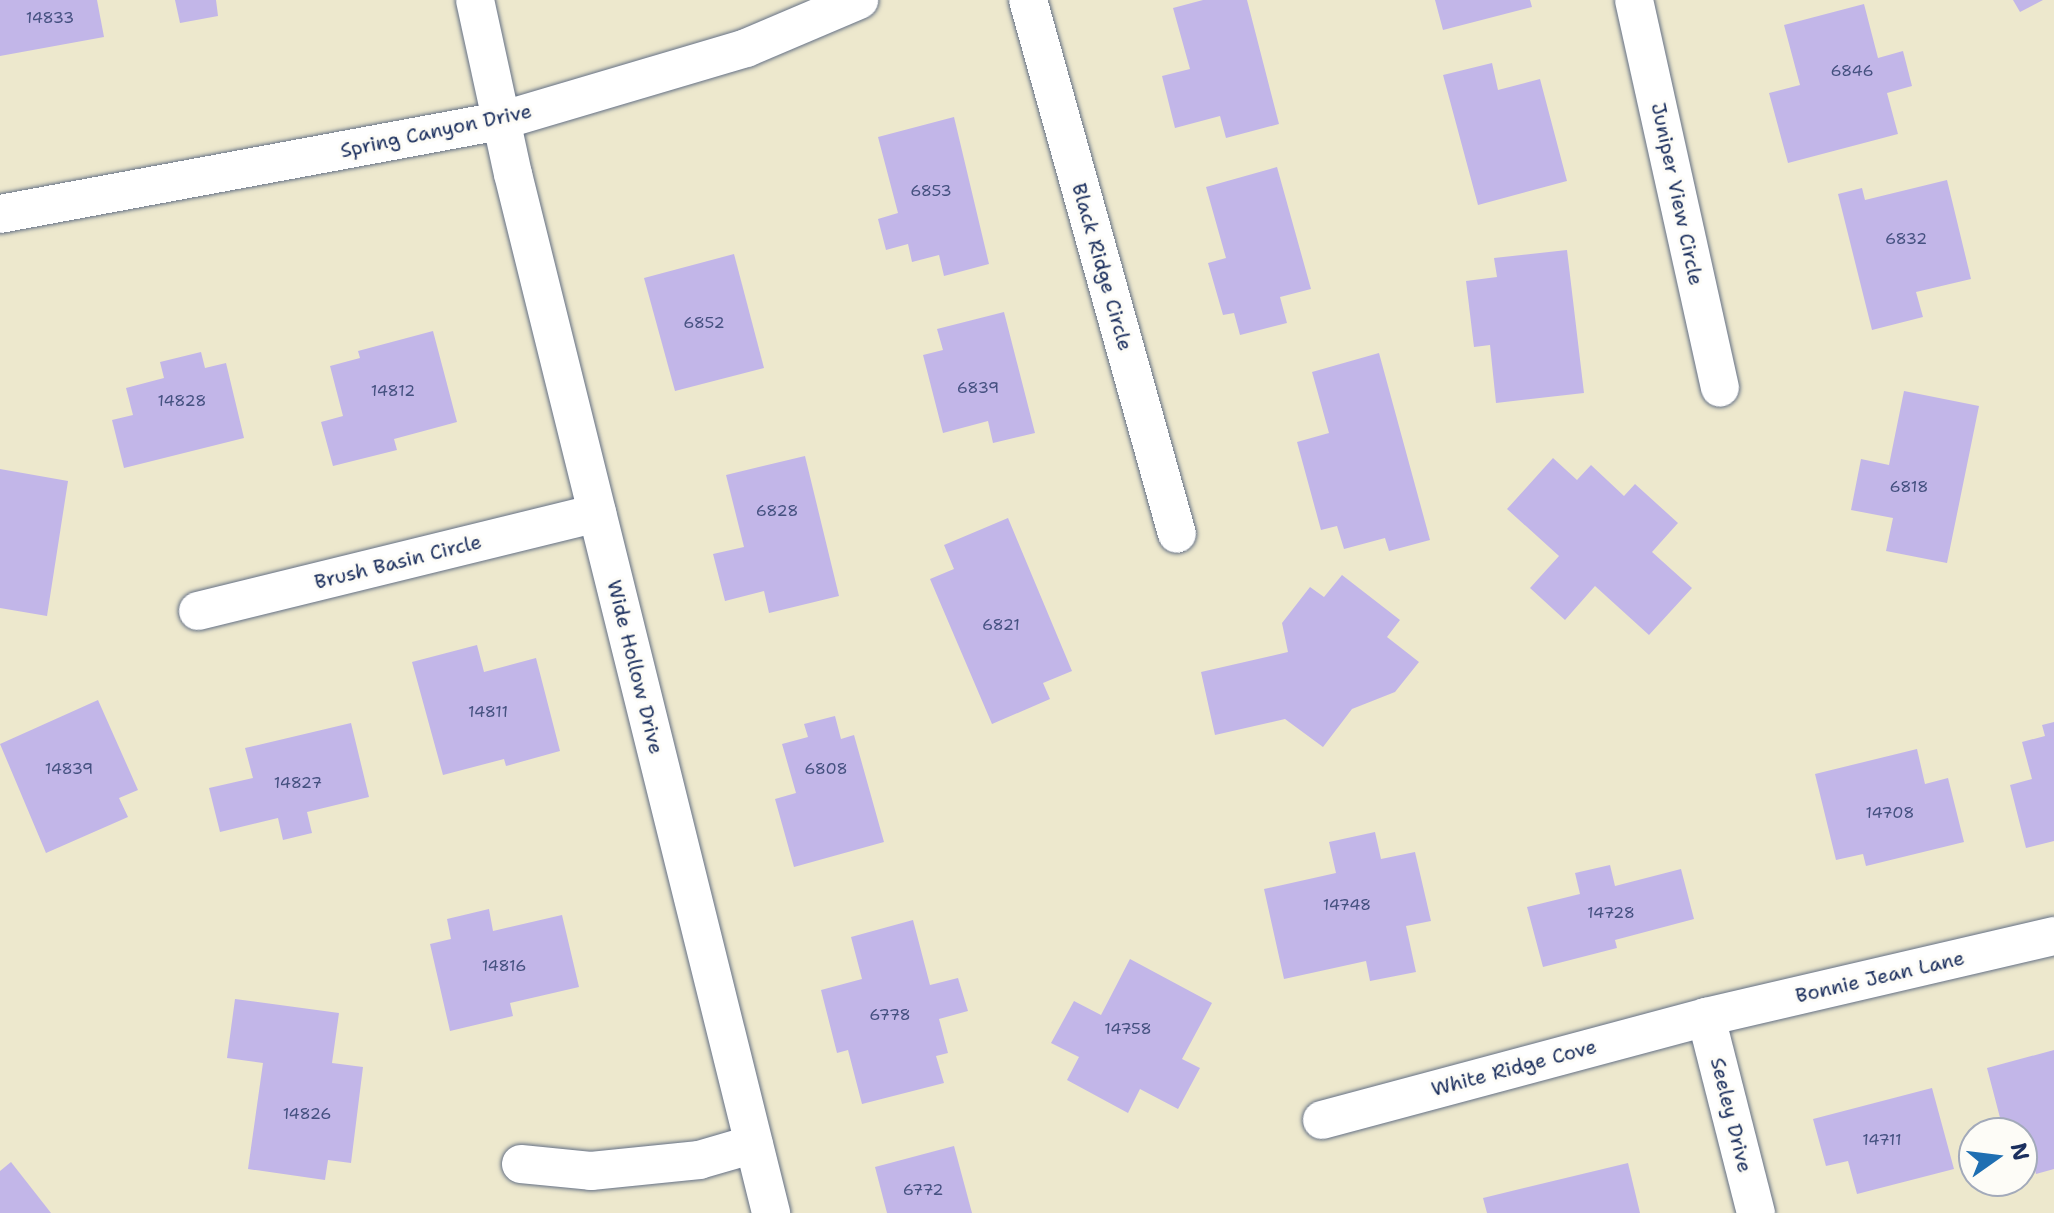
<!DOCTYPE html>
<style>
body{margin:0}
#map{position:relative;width:2054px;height:1213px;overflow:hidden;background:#ede8cd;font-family:"Shantell Sans",sans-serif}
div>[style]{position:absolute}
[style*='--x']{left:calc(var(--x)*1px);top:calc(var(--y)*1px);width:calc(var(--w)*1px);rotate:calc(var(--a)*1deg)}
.building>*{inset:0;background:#c2b6e8}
.roads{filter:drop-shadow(0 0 2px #647085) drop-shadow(0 0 2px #647085)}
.street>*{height:38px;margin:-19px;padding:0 19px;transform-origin:19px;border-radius:19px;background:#fff}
span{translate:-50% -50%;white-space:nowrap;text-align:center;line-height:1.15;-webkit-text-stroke:6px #fdfcf7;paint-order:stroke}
.number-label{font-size:16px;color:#455180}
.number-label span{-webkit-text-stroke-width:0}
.street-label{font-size:20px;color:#1b2f5e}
.north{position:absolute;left:1958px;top:1117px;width:80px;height:80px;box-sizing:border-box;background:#fdfcf7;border:2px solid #a3aaba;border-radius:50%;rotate:76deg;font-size:22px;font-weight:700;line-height:32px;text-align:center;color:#1b2f5e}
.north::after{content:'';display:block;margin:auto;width:28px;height:36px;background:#1f6fb2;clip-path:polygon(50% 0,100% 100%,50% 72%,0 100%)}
</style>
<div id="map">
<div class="building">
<div style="clip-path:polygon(0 0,97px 0,104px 37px,0 56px)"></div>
<div style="clip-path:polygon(175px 0,216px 0,218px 16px,180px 23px)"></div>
<div style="clip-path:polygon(1203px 0,1247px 0,1279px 124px,1226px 138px,1220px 116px,1175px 128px,1162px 76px,1190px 69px,1173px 8px)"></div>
<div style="clip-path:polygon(1435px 0,1530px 0,1532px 7px,1443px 30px)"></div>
<div style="clip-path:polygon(2013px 0,2043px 0,2020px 12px)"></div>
<div style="clip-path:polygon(1864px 4px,1878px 58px,1903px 51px,1912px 86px,1887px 93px,1898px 134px,1788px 163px,1769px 93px,1800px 85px,1784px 25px)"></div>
<div style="clip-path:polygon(1492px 63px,1498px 90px,1540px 79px,1567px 181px,1478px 205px,1443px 75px)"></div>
<div style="clip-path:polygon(954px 117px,989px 264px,944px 276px,939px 255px,912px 262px,908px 244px,886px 250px,878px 219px,898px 213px,878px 137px)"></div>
<div style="clip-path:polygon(1277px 167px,1311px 289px,1280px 297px,1287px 323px,1240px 335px,1234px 313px,1223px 315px,1208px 263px,1226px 258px,1206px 187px)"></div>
<div style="clip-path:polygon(1947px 180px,1971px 279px,1916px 292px,1923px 317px,1872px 330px,1838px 194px,1862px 188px,1865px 200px)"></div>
<div style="clip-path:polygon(1567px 250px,1584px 393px,1496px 403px,1490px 345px,1474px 347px,1466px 281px,1497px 277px,1494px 258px)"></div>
<div style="clip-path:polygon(734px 254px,764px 368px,675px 391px,644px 278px)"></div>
<div style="clip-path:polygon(1004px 312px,1035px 433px,993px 443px,988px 421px,943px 433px,923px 355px,943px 350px,937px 329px)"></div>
<div style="clip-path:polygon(433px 331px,457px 422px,394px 439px,397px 450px,333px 466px,321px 422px,343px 416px,330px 366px,360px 358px,358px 351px)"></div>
<div style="clip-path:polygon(201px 352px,205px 368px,226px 363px,244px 438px,124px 468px,112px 420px,133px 415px,126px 388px,164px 378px,160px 362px)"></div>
<div style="clip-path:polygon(1379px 353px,1430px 540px,1389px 551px,1385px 538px,1344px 549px,1337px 526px,1321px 530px,1297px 442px,1329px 433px,1312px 372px)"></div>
<div style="clip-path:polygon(1904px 391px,1979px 406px,1947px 563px,1886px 551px,1893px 518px,1851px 510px,1861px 459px,1889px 465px)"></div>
<div style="clip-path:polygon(805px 456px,839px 596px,769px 613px,764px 591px,725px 601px,713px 554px,744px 547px,726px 475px)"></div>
<div style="clip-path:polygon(1553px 458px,1577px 480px,1591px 465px,1624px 496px,1635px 484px,1678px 523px,1652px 552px,1692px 588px,1649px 635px,1595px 586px,1565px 620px,1530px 588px,1559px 556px,1507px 509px)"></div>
<div style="clip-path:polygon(0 469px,68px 481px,47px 616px,0 608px)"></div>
<div style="clip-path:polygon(1008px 518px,1072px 671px,1043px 683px,1050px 699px,992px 724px,930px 579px,954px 569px,944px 545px)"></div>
<div style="clip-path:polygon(1342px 575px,1400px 620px,1387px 637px,1419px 662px,1395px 692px,1352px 709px,1323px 747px,1285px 719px,1215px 735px,1201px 672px,1288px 652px,1282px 623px,1310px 587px,1324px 597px)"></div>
<div style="clip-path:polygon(477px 645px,484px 672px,536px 658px,560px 751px,506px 766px,504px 759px,443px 775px,412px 662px)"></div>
<div style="clip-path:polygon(98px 700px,138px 790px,119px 798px,128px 817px,46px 853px,0 744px)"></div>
<div style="clip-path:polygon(835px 716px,841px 739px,854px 735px,884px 842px,794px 867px,775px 799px,796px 793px,782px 744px,808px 737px,804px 724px)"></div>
<div style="clip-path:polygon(2054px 722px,2054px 841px,2026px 848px,2010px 785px,2032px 779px,2022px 742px,2045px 736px,2042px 725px)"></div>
<div style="clip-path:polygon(351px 723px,369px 797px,307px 812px,312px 833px,283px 840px,278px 818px,220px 832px,209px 788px,253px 778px,245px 748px)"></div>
<div style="clip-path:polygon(1917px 749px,1925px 784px,1948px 778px,1964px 842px,1866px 866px,1863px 854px,1836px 860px,1815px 774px)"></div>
<div style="clip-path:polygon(1375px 832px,1381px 859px,1415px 852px,1431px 921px,1406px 926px,1416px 972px,1370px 981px,1366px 961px,1284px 979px,1264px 889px,1336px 873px,1329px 842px)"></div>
<div style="clip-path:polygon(1610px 865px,1615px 886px,1681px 869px,1694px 919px,1615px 940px,1617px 948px,1543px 967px,1527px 907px,1580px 894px,1575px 873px)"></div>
<div style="clip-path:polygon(489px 909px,493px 931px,562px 915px,579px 987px,510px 1003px,513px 1016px,450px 1031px,430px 944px,451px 939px,447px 919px)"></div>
<div style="clip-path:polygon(913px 920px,930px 985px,958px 978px,968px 1011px,939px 1019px,948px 1053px,936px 1056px,944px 1083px,862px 1104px,848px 1050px,837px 1053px,821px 990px,862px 979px,851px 937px)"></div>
<div style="clip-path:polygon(1130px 959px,1212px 1003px,1182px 1059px,1200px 1068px,1178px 1109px,1140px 1089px,1128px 1113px,1067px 1080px,1079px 1057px,1051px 1043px,1074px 1001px,1101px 1015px)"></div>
<div style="clip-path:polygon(235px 999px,339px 1013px,332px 1063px,363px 1067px,351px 1163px,328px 1160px,325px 1180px,248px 1169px,263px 1063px,227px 1058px)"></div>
<div style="clip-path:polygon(2054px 1050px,2054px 1169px,2036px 1174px,2028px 1144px,2022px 1146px,2022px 1133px,2004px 1133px,1987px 1068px)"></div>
<div style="clip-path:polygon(1932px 1088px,1954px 1169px,1857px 1194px,1848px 1161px,1826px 1166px,1813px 1119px)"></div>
<div style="clip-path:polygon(954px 1146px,972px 1213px,887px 1213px,875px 1167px)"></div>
<div style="clip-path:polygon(11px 1162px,51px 1213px,0 1213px,0 1171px)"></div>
<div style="clip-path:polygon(1628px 1163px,1640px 1213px,1487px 1213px,1483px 1198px)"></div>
</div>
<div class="roads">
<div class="street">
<div style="--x:475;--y:0;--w:178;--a:77.7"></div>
<div style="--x:513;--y:174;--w:1071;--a:76.05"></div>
<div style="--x:1028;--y:0;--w:554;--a:74.41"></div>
<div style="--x:1634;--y:0;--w:397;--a:77.5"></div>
<div style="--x:0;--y:214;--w:509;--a:-10.54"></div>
<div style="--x:500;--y:121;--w:257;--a:-16.5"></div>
<div style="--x:746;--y:48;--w:123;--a:-23"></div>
<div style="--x:198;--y:611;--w:411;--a:-13.8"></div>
<div style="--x:1706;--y:1017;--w:202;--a:75.7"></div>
<div style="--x:1322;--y:1120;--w:398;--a:-15"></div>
<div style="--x:1706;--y:1017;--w:357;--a:-13.1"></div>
<div style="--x:521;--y:1164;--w:70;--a:5.7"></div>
<div style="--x:591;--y:1171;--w:109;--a:-5.8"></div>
<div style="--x:699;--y:1160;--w:57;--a:-16.2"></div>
</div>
</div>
<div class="number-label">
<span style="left:50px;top:18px">14833</span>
<span style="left:1852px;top:71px">6846</span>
<span style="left:931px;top:191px">6853</span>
<span style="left:1906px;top:239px">6832</span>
<span style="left:704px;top:323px">6852</span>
<span style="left:978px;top:388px">6839</span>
<span style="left:393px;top:391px">14812</span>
<span style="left:182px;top:401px">14828</span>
<span style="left:1909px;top:487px">6818</span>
<span style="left:777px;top:511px">6828</span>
<span style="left:1001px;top:625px">6821</span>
<span style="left:488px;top:712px">14811</span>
<span style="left:69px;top:769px">14839</span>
<span style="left:826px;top:769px">6808</span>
<span style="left:298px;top:783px">14827</span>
<span style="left:1890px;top:813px">14708</span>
<span style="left:1347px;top:905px">14748</span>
<span style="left:1611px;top:913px">14728</span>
<span style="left:504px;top:966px">14816</span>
<span style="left:890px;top:1015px">6778</span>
<span style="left:1128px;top:1029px">14758</span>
<span style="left:307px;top:1114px">14826</span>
<span style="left:1882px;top:1140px">14711</span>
<span style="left:923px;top:1190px">6772</span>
</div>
<div class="street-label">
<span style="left:436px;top:131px;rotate:-12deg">Spring Canyon Drive</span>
<span style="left:1677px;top:194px;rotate:78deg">Juniper View Circle</span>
<span style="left:1102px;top:267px;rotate:74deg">Black Ridge Circle</span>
<span style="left:398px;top:562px;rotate:-14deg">Brush Basin Circle</span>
<span style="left:635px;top:667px;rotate:76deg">Wide Hollow Drive</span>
<span style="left:1880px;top:977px;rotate:-13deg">Bonnie Jean Lane</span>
<span style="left:1514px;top:1068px;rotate:-15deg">White Ridge Cove</span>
<span style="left:1731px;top:1115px;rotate:76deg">Seeley Drive</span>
</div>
<div class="north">N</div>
</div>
